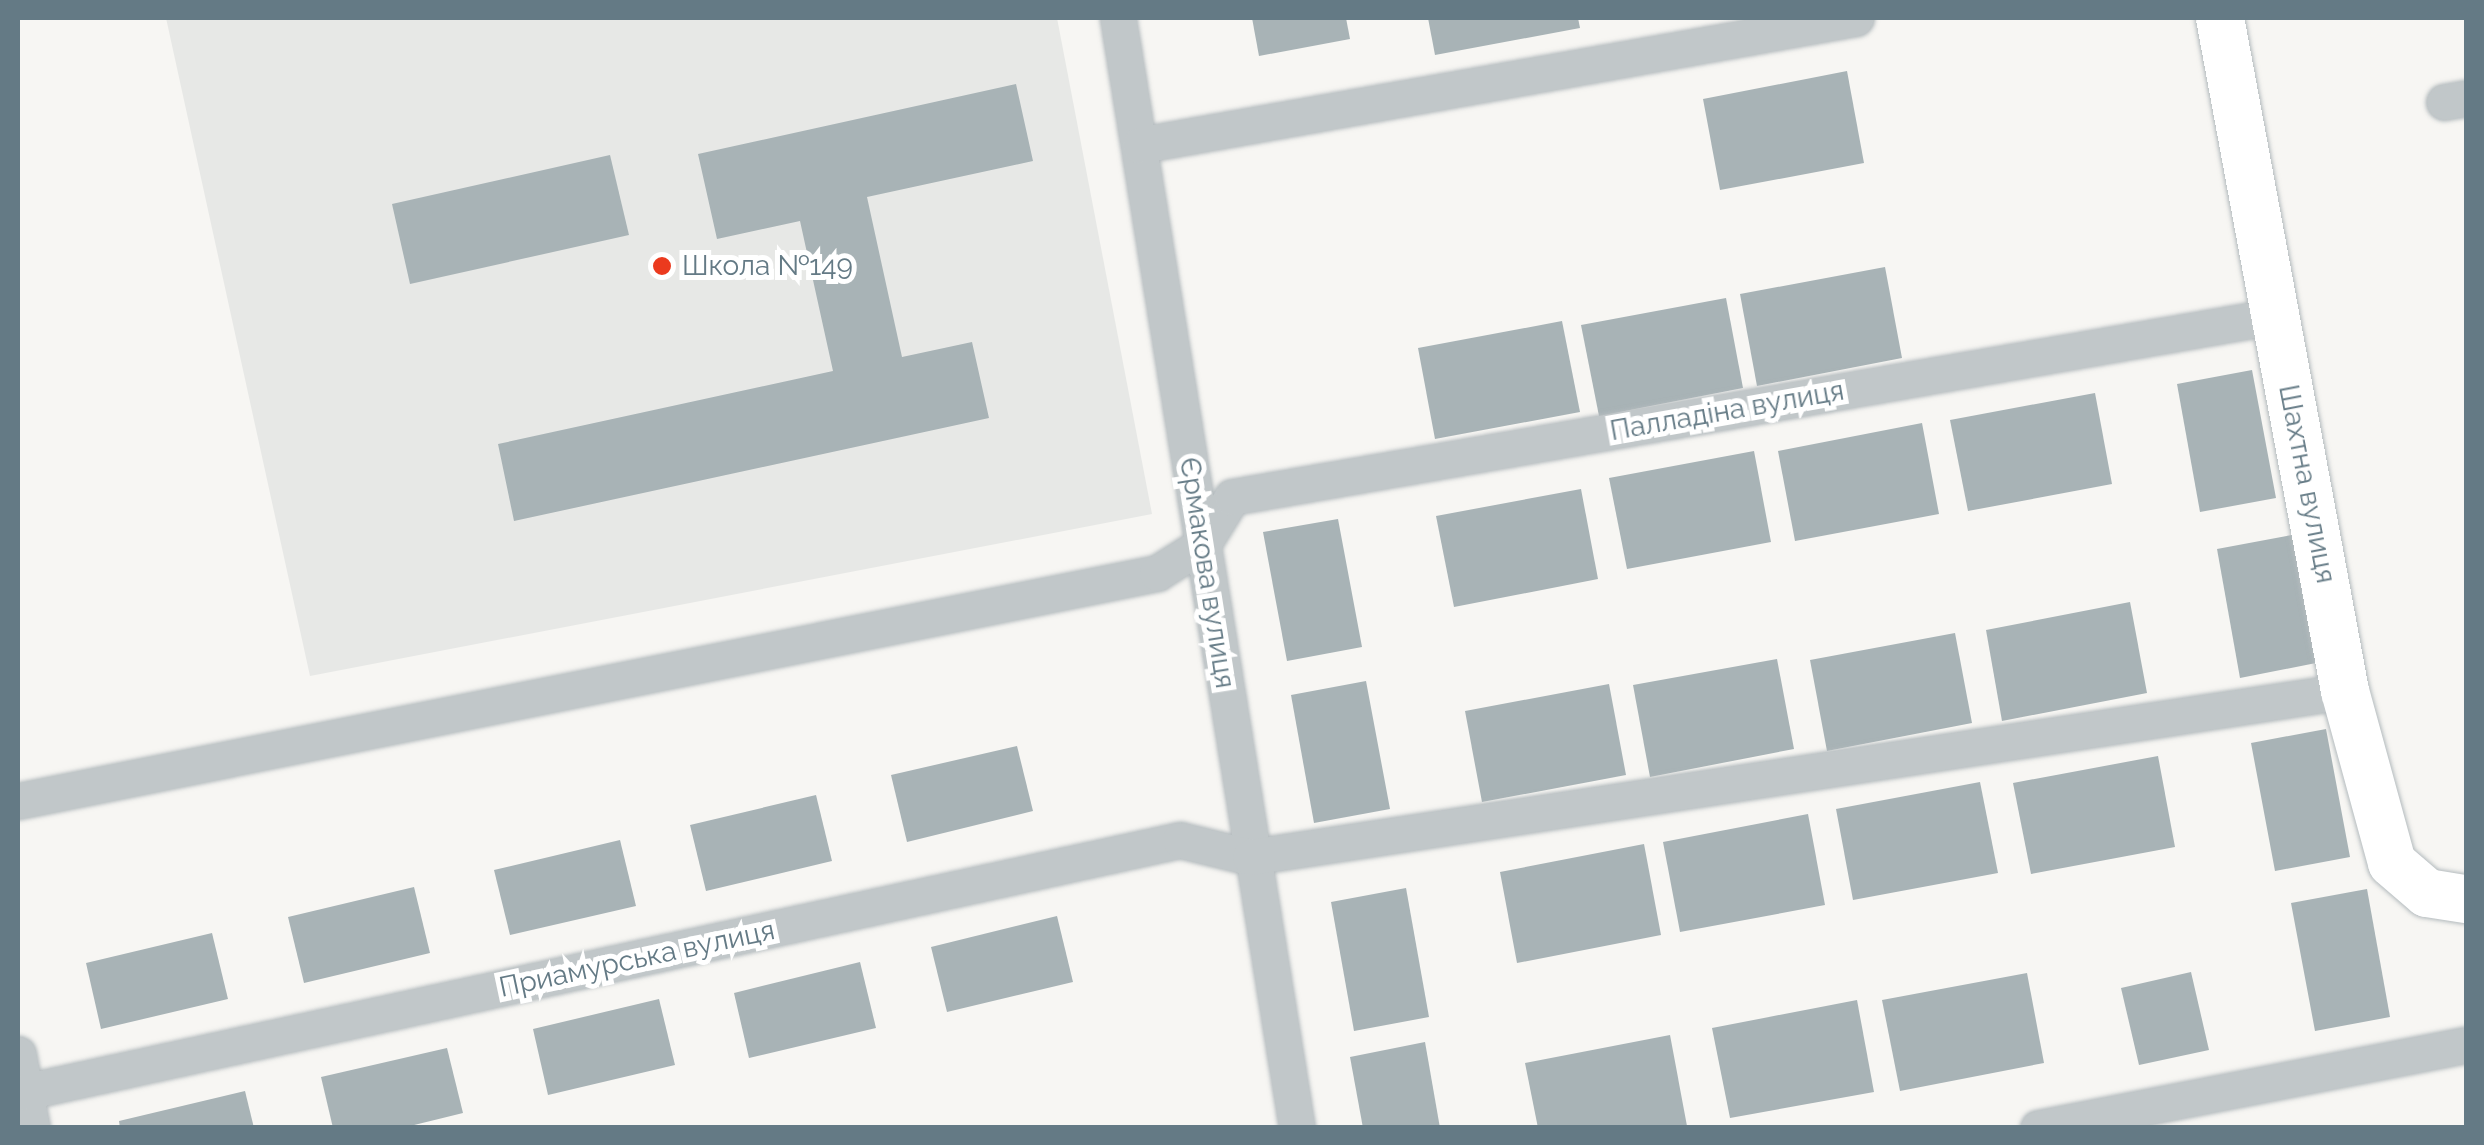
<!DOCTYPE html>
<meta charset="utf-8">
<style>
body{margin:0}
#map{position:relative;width:2484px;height:1145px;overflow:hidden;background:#f7f6f3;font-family:Raleway,sans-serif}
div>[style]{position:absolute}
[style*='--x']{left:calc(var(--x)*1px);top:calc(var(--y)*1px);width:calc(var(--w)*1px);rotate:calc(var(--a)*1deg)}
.built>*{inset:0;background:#e7e8e6}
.building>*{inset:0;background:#a8b3b6}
.roads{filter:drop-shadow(0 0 2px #b4bbbe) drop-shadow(0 0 2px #b4bbbe)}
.street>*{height:35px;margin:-17.5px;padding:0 17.5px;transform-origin:17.5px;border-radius:17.5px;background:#c1c7c9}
.secondary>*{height:48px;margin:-24px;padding:0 24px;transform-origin:24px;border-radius:24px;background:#fff}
.dots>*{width:28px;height:28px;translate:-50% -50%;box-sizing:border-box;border:5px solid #fff;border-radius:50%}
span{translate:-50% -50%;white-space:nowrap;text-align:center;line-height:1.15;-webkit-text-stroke:10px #fff;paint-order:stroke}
.poi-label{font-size:28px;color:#647a85}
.left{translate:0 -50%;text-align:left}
.street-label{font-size:28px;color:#647a85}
.frame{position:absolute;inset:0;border:20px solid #647a85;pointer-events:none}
</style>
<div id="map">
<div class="built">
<div style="clip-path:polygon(166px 18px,1057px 18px,1152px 514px,310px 676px)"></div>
</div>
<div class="building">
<div style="clip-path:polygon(1252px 18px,1346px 18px,1350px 39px,1259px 56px)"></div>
<div style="clip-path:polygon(1428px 18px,1578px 18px,1580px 28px,1435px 55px)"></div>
<div style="clip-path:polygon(1847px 71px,1864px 163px,1720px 190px,1703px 99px)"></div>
<div style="clip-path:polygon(1016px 84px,1033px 161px,867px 197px,902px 357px,972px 342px,989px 418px,514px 521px,498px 444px,833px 371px,800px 221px,717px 239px,698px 154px)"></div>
<div style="clip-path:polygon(610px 155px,629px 235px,410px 284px,392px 204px)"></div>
<div style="clip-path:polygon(1885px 267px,1902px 358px,1757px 386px,1740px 294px)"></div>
<div style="clip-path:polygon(1726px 298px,1743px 388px,1599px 416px,1581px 325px)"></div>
<div style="clip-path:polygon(1562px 321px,1580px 412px,1435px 439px,1418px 348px)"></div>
<div style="clip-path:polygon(2252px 370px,2276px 498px,2200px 512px,2177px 384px)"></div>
<div style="clip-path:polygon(2095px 393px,2112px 484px,1968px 511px,1950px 420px)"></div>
<div style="clip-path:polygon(1922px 423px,1939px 514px,1795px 541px,1778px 451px)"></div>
<div style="clip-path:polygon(1754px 451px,1771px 542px,1627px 569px,1609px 478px)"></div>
<div style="clip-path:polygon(1581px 489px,1598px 579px,1454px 607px,1436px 516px)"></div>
<div style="clip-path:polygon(1338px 519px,1362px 647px,1287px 661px,1263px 532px)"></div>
<div style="clip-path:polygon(2292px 535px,2316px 663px,2240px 678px,2217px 549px)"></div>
<div style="clip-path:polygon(2130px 602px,2147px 693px,2002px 721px,1986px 630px)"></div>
<div style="clip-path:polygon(1955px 633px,1972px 723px,1827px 751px,1810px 660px)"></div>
<div style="clip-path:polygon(1777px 659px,1794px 749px,1650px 777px,1633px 685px)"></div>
<div style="clip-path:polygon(1366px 681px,1390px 809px,1314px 823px,1291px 695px)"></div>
<div style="clip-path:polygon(1609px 684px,1626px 775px,1482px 802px,1465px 711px)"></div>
<div style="clip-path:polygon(2326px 729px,2350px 857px,2275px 871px,2251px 743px)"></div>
<div style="clip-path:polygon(1017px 746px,1033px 811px,907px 842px,891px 775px)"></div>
<div style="clip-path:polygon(2158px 756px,2175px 847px,2031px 874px,2013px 783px)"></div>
<div style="clip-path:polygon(1980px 782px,1998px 873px,1853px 900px,1836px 809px)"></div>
<div style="clip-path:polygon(816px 795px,832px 861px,706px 891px,690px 825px)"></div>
<div style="clip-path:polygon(1808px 814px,1825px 905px,1680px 932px,1663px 842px)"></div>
<div style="clip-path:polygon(620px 840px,636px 906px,510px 935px,494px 870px)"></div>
<div style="clip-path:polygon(1644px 844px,1661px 935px,1517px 963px,1500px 872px)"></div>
<div style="clip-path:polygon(414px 887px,430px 953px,304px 983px,288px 917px)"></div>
<div style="clip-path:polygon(1406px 888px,1429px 1017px,1354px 1031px,1331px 902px)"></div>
<div style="clip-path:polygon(2367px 889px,2390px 1017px,2315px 1031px,2291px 903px)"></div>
<div style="clip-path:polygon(1057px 916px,1073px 982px,947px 1012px,931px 947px)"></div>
<div style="clip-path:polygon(212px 933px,228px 999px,101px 1029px,86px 963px)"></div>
<div style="clip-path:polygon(860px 962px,876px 1028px,749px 1058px,734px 993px)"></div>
<div style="clip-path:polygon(2191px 972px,2209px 1050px,2139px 1065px,2121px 988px)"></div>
<div style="clip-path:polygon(2027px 973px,2044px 1063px,1900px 1091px,1882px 1000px)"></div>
<div style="clip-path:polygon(659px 999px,675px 1065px,548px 1095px,533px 1029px)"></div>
<div style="clip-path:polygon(1857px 1000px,1874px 1092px,1730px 1118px,1712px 1028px)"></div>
<div style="clip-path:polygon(1670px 1035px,1687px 1126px,1538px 1128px,1525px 1063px)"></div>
<div style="clip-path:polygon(1425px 1042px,1440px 1128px,1363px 1128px,1350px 1057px)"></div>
<div style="clip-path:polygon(447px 1048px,463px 1113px,402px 1128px,333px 1128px,321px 1077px)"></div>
<div style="clip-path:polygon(245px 1091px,254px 1128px,120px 1128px,119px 1121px)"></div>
</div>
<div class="roads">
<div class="street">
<div style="--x:1118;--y:18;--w:1124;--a:80.84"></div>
<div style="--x:2444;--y:102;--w:22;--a:-10"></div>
<div style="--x:1140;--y:145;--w:727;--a:-10.06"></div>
<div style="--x:18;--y:801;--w:1162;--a:-11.32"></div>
<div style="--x:1157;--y:573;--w:54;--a:-32.2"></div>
<div style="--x:1203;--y:544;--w:55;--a:-58.3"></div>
<div style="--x:1232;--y:497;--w:1060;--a:-9.84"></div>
<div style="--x:18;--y:1054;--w:75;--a:79.3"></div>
<div style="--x:24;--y:1092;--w:1183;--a:-12.3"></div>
<div style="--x:1180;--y:840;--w:72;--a:13.7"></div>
<div style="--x:1250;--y:857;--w:1108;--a:-8.62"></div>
<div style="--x:2038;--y:1128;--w:436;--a:-11"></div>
</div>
<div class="secondary">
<div style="--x:2220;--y:18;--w:685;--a:79.48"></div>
<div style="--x:2345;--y:691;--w:178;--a:74.7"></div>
<div style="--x:2392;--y:863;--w:46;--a:40.6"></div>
<div style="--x:2427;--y:893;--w:39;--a:9"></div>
</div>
</div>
<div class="dots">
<div style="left:662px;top:266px;background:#eb3a1e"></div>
</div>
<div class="poi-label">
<span class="left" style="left:682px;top:266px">Школа №149</span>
</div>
<div class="street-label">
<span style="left:1727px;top:411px;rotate:-10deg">Палладіна вулиця</span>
<span style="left:2307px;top:484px;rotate:79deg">Шахтна вулиця</span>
<span style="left:1207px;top:573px;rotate:81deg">Єрмакова вулиця</span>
<span style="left:637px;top:959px;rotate:-12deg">Приамурська вулиця</span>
</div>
<div class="frame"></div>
</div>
